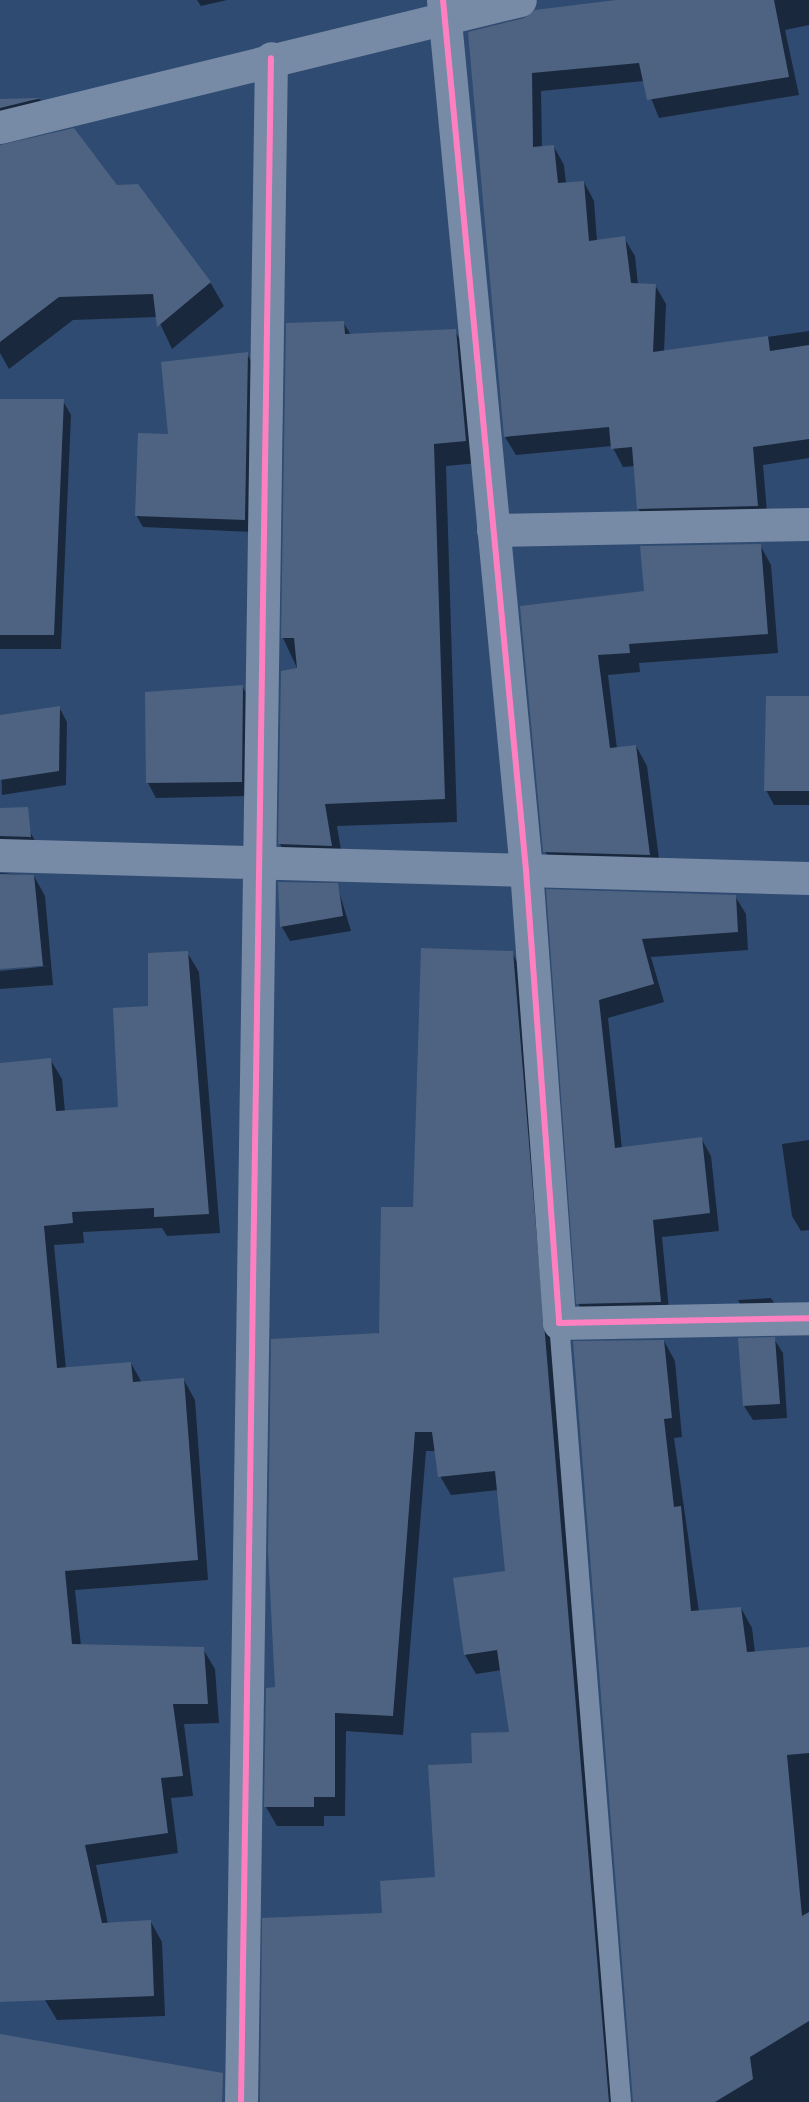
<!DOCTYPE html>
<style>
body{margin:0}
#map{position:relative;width:809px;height:2102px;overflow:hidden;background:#304b71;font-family:Ubuntu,sans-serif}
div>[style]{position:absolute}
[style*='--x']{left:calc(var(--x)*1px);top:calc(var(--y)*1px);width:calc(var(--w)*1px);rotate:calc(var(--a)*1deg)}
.shadow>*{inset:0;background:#0007}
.building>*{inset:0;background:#4d6381}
.service>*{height:20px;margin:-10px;padding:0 10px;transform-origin:10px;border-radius:10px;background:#778ba6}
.minor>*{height:33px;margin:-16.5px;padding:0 16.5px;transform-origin:16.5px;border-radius:16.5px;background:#778ba6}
.cycleway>*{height:6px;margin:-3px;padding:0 3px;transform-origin:3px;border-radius:3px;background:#ff80c0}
span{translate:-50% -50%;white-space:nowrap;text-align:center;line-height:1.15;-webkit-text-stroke:4.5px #15468c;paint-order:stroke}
</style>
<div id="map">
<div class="shadow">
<div style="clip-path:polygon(197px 0,227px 0,201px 6px)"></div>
<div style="clip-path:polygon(628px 0,809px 0,809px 25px,785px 30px,799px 95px,659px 118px,644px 81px,541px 91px,542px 148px,554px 147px,564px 165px,566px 184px,584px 182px,594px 201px,597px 241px,624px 238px,635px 256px,638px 285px,655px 285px,666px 304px,664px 352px,809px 331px,809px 458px,763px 465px,768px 524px,649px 527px,638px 508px,635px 466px,623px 467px,612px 446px,516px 455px,505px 437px,470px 33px)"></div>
<div style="clip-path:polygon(40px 99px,53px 121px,0 134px,0 101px)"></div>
<div style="clip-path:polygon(0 146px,117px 187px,210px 282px,224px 306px,172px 349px,157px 317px,73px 320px,9px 369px,0 353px)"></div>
<div style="clip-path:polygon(343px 322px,351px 335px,455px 331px,468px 354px,478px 463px,446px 466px,457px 822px,337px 826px,344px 868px,293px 867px,280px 844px,298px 670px,283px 638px)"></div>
<div style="clip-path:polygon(247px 354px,254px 366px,252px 532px,143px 527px,136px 515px,170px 436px)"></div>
<div style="clip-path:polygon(0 401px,63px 401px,71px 415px,61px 649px,0 649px)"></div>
<div style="clip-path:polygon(760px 545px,771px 565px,778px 653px,639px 663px,640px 672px,608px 675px,617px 749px,636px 746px,647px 766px,661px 874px,556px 871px,545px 851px,521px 607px,645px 592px)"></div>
<div style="clip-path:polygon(242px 686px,251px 701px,249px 796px,156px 798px,148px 783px,147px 694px)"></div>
<div style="clip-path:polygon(809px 698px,809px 805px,774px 805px,766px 790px)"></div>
<div style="clip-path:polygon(59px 707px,67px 722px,66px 785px,2px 795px,0 717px)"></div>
<div style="clip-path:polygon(30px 832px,41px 851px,0 862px,0 835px)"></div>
<div style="clip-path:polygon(0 873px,34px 876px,45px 896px,53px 985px,0 989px,0 971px,50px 966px,0 968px)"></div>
<div style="clip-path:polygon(279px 883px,337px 885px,351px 931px,290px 941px,282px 927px)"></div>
<div style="clip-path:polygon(548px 891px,735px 896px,746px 914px,748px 950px,651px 957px,664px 1002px,608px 1018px,622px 1149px,701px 1138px,711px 1156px,719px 1231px,662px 1237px,670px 1320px,588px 1321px,578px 1303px)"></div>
<div style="clip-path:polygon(187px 952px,199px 972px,220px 1233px,167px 1236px,162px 1228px,83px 1232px,84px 1243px,54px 1245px,66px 1369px,131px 1363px,142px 1383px,184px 1380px,195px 1400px,208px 1580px,75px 1590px,81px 1646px,203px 1649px,215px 1669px,219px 1723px,184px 1724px,193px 1796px,171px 1798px,178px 1853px,96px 1865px,108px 1924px,151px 1922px,162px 1942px,165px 2016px,57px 2020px,45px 2000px,48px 1748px,0 1888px,0 1064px,50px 1059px,62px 1079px,65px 1112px,119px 1108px,150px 1007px)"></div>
<div style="clip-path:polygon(512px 953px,523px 972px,618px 2102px,261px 2102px,384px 1915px,437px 1879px,474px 1764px,511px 1733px,502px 1670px,476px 1674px,465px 1655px,507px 1572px,498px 1490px,451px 1495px,440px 1476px,436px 1451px,426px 1451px,403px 1735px,346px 1731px,345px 1816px,324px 1816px,324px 1826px,277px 1826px,266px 1807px,277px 1689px,414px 1208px)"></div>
<div style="clip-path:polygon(809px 1140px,809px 1230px,801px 1231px,792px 1216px,782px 1144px)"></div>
<div style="clip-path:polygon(771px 1298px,780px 1312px,745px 1313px,738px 1300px)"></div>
<div style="clip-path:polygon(774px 1339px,783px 1353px,787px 1418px,753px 1420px,744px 1406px)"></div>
<div style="clip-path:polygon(664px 1341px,675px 1361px,682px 1437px,674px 1438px,699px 1612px,741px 1608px,752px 1628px,755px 1653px,809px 1648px,809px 2102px,634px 2102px)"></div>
</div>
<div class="building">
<div style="clip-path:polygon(616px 0,774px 0,789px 77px,647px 100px,639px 63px,532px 73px,533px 147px,554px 145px,558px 183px,584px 181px,589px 241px,625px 236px,631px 283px,656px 284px,653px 352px,768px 336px,770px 351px,809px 345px,809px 439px,753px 447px,758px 506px,637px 509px,632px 447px,611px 449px,609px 427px,504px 437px,468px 32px,524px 18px,535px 10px)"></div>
<div style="clip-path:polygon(41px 98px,0 108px,0 99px)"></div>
<div style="clip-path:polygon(74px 128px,117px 185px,138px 184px,211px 282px,157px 327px,153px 294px,59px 297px,0 342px,0 145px)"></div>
<div style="clip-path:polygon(344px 321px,345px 334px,456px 329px,466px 441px,434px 444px,445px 799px,325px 804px,332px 846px,278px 844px,281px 671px,297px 668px,294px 638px,281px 638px,286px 323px)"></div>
<div style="clip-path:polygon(248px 352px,245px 520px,135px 516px,138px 433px,168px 434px,161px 362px)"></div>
<div style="clip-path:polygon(0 399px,64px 399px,54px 635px,0 635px)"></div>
<div style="clip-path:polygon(761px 544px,768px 634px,629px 644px,630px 653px,598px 655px,610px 748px,636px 745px,650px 855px,543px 852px,520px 606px,644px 591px,640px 546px)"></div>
<div style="clip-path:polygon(243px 685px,242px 782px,146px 783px,145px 692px)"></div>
<div style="clip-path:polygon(766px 696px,809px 696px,809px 791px,764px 791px)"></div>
<div style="clip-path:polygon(60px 706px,59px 771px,0 780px,0 715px)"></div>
<div style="clip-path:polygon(28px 807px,31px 837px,0 836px,0 808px)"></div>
<div style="clip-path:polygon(0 874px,34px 875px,43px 966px,0 969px)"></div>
<div style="clip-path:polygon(278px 882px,338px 883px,343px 916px,280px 927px)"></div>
<div style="clip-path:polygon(546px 889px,736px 895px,738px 932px,642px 939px,654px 984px,599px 1000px,615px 1148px,702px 1137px,710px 1213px,653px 1220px,661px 1302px,576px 1304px)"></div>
<div style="clip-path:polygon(421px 948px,513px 951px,609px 2102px,260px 2102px,262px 1918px,382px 1913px,380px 1881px,435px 1877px,428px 1765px,472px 1763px,471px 1733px,509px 1732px,497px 1650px,464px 1655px,453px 1578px,505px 1571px,495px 1471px,438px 1477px,432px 1432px,415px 1432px,393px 1716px,335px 1713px,335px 1797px,314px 1797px,314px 1807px,264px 1807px,266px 1688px,275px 1687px,268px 1551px,271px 1339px,379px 1333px,381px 1207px,413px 1207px)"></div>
<div style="clip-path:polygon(188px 951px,209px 1214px,154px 1217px,154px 1208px,72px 1212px,73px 1223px,44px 1226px,57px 1368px,131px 1362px,133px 1382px,184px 1378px,198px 1560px,65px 1571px,72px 1644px,204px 1647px,208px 1704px,173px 1704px,183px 1776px,161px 1778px,168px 1833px,85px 1845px,102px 1923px,151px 1920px,154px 1996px,0 2002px,0 1063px,51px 1058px,56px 1111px,118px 1107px,113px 1008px,148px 1006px,148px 953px)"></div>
<div style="clip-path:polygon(775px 1337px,780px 1404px,743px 1406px,738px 1338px)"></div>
<div style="clip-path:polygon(664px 1340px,672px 1418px,664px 1419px,674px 1507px,681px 1506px,691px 1611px,741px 1607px,747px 1652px,809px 1647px,809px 1753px,787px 1755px,802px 1916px,809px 1912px,809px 2021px,750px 2057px,753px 2079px,715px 2102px,633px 2102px,573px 1341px)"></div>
<div style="clip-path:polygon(0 2034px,223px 2073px,222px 2102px,0 2102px)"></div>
</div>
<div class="service">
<div style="--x:559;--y:1323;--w:781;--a:85.45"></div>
</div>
<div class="minor">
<div style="--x:443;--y:0;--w:874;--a:84.55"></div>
<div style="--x:526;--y:870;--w:454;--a:85.8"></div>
<div style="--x:559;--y:1323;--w:250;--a:-1.1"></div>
<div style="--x:0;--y:127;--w:535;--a:-13.72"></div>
<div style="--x:493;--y:530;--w:316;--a:-1.1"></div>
<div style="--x:0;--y:855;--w:809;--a:1.63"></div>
<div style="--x:241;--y:2102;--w:2044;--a:-89.16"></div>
</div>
<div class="cycleway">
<div style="--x:443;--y:0;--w:874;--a:84.55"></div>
<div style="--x:526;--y:870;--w:454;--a:85.8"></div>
<div style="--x:559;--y:1323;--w:250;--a:-1.1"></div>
<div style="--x:241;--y:2102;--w:2044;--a:-89.16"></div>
</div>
</div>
